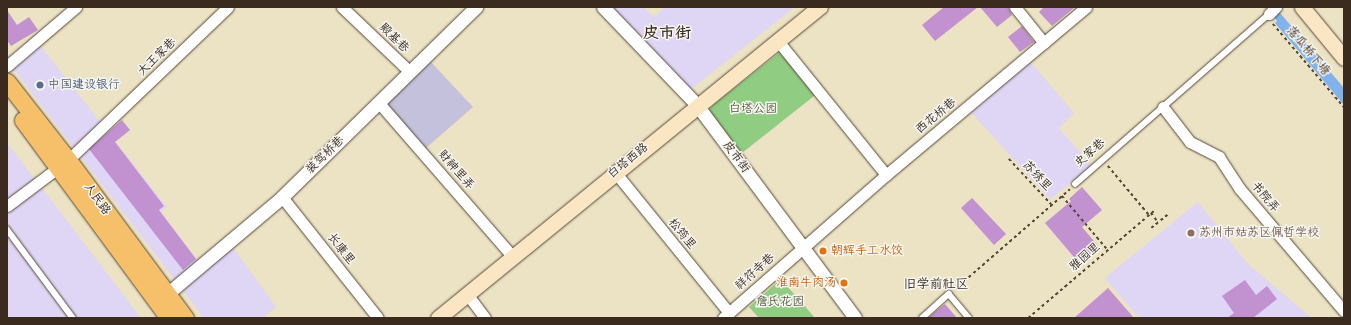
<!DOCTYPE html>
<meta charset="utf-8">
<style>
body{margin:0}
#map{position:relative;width:1351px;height:325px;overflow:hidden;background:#ece3c4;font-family:"Balsamiq Sans","LXGW WenKai TC",sans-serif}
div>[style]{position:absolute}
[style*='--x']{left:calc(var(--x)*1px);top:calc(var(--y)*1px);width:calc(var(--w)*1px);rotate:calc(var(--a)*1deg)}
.built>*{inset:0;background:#dfd5f5}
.industrial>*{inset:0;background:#c3c1db}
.green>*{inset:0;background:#90cc81}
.water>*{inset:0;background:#80b2ec}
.building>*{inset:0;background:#c291cf}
.path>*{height:1.5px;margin-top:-0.75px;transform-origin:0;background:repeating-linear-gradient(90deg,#564637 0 3px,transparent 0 6px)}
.roads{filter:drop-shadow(0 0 1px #564637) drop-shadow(0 0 1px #564637)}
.service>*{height:5.5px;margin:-2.75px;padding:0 2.75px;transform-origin:2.75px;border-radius:2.75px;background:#fff}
.minor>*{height:11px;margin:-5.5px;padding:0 5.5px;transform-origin:5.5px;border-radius:5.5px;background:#fff}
.tertiary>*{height:13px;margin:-6.5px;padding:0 6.5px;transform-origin:6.5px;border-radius:6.5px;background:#fff}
.secondary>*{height:15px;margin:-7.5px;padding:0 7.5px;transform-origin:7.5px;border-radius:7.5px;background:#fbe6c4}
.primary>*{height:17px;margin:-8.5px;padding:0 8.5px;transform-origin:8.5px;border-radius:8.5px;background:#f6c06b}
.dots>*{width:11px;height:11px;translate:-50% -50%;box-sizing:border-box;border:2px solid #f6f6f2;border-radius:50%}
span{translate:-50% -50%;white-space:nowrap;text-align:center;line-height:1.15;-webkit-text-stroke:3px #f6f6f2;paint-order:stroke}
.street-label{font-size:12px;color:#3b2a1e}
.service-label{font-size:12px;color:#4e5e75}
.left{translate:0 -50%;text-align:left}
.park-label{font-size:12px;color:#545b3c}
.education-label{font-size:12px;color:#785e54}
.food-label{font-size:12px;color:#c56008}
.right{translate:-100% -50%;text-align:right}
.neighbourhood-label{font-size:13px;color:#3b2a1e}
.district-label{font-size:16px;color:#3b2a1e;font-weight:700}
.frame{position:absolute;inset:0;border:8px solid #3b2a1e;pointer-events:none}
</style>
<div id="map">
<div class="built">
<div style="clip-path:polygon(610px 7px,644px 7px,654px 17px,665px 7px,795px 7px,690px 90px)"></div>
<div style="clip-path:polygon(40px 45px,167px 207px,161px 212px,203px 267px,232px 246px,276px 307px,262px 318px,204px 318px,13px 68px)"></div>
<div style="clip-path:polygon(1028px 59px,1074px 113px,1059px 128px,1092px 166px,1050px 199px,968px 109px)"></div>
<div style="clip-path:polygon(7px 143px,56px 206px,141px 318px,7px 318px)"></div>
<div style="clip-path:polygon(1198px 202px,1249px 265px,1312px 318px,1144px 318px,1135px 313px,1105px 278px)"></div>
</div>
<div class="industrial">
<div style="clip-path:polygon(429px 60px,473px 107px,426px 148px,386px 103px)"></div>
</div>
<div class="green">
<div style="clip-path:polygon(784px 49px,819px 92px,742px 153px,709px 111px,712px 106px)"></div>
<div style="clip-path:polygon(781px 279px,815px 318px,759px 318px,749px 307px)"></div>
</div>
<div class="water">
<div style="clip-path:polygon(1266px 7px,1275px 7px,1344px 88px,1344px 105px,1275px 23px,1277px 21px)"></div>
</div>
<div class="building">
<div style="clip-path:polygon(944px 7px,978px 7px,935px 41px,922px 25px)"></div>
<div style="clip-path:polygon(980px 7px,1008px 7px,1012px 15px,997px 27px)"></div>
<div style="clip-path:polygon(1044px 7px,1075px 7px,1052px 26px,1039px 12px)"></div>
<div style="clip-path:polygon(7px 10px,17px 25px,29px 17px,38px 30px,11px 46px,7px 40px)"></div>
<div style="clip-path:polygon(1022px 26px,1034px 42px,1020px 52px,1008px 37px)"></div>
<div style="clip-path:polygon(122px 120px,130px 130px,115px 142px,164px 206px,159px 210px,196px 259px,183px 270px,89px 149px)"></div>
<div style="clip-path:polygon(1082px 187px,1102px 210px,1082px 227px,1099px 247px,1079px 263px,1045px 223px,1071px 201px,1069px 199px)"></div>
<div style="clip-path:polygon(972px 198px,1006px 234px,994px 245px,961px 208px)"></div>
<div style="clip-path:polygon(1245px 280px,1256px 295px,1267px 286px,1277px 299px,1253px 318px,1227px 318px,1234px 313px,1222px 296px)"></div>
<div style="clip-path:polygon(1108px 288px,1134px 318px,1074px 318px)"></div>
<div style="clip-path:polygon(945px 304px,957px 318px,928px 318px,935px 312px)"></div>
</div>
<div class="path">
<div style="--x:1273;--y:24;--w:109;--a:49.5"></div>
<div style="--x:1009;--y:159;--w:62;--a:47"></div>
<div style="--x:1108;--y:166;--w:64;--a:50.1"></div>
<div style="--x:1062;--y:196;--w:70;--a:49.7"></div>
<div style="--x:1151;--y:213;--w:11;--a:52"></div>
<div style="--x:1151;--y:228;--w:22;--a:-39"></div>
<div style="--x:955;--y:289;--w:152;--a:-41"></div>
<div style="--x:1028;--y:318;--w:167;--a:-40.4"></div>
</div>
<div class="roads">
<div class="service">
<div style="--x:1075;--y:184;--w:258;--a:-41.2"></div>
<div style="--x:7;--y:229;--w:111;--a:53.4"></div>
<div style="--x:922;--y:318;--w:36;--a:-42"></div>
<div style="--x:949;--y:294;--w:31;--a:50"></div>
</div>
<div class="minor">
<div style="--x:342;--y:7;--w:94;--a:43.7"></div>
<div style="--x:1015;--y:7;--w:46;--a:51.1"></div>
<div style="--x:1269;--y:14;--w:10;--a:-45"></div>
<div style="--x:778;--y:41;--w:172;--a:51.1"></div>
<div style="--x:7;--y:66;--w:91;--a:-40.5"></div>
<div style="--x:379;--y:103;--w:203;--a:49"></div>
<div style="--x:1163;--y:107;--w:44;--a:52.4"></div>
<div style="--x:1190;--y:142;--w:33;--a:27"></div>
<div style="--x:1219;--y:157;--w:38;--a:57"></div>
<div style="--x:1240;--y:189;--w:160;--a:49.6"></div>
<div style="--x:68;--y:160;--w:221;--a:-43.7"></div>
<div style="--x:615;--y:172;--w:181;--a:51"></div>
<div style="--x:282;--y:197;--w:154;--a:51.6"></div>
<div style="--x:7;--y:206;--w:65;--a:-36.9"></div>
<div style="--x:467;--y:294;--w:30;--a:53"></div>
<div style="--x:723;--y:318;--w:217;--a:-41.3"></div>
<div style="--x:886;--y:175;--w:261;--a:-40"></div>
</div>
<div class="tertiary">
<div style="--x:603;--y:7;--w:136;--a:46.2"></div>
<div style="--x:697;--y:105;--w:265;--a:53.4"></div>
<div style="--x:167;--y:294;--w:150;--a:-40.1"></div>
<div style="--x:282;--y:197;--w:272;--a:-44.4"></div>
</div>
<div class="secondary">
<div style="--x:1302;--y:7;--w:66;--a:50.5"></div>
<div style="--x:438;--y:318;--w:493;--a:-39.2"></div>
</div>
<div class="primary">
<div style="--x:7;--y:82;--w:99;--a:52"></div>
<div style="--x:68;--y:160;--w:197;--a:53.5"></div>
<div style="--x:23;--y:120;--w:246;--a:53.6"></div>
</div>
</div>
<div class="dots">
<div style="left:40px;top:85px;background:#5c6f8a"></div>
<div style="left:1191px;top:233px;background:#8d6e63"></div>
<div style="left:823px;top:251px;background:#e8710a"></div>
<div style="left:844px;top:283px;background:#e8710a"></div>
</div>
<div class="street-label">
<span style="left:394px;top:38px;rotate:44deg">殿基巷</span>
<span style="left:1308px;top:51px;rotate:50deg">落瓜桥下塘</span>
<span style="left:157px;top:57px;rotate:-44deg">大王家巷</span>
<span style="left:936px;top:116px;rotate:-40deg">西花桥巷</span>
<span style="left:1090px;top:153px;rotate:-41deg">史家巷</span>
<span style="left:325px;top:155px;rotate:-44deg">装驾桥巷</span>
<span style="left:736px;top:157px;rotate:53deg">皮市街</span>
<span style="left:628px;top:161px;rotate:-39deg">白塔西路</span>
<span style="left:456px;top:170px;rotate:49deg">财神里弄</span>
<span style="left:1037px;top:176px;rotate:47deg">苏绣里</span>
<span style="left:1265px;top:197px;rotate:50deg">书院弄</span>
<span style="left:97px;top:199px;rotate:54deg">人民路</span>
<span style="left:682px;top:234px;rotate:51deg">松筠里</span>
<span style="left:341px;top:249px;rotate:52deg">长康里</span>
<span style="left:1085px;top:257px;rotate:-41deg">雅园里</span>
<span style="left:755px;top:272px;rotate:-42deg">祥符寺巷</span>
</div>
<div class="service-label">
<span class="left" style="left:48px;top:85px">中国建设银行</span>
</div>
<div class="park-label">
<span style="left:753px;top:109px">白塔公园</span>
<span style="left:780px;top:302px">詹氏花园</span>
</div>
<div class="education-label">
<span class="left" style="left:1199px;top:233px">苏州市姑苏区佩哲学校</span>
</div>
<div class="food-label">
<span class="left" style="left:831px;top:251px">朝辉手工水饺</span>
<span class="right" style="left:836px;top:283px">淮南牛肉汤</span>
</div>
<div class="neighbourhood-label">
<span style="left:936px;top:284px">旧学前社区</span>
</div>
<div class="district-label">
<span style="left:667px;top:34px">皮市街</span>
</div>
<div class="frame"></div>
</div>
